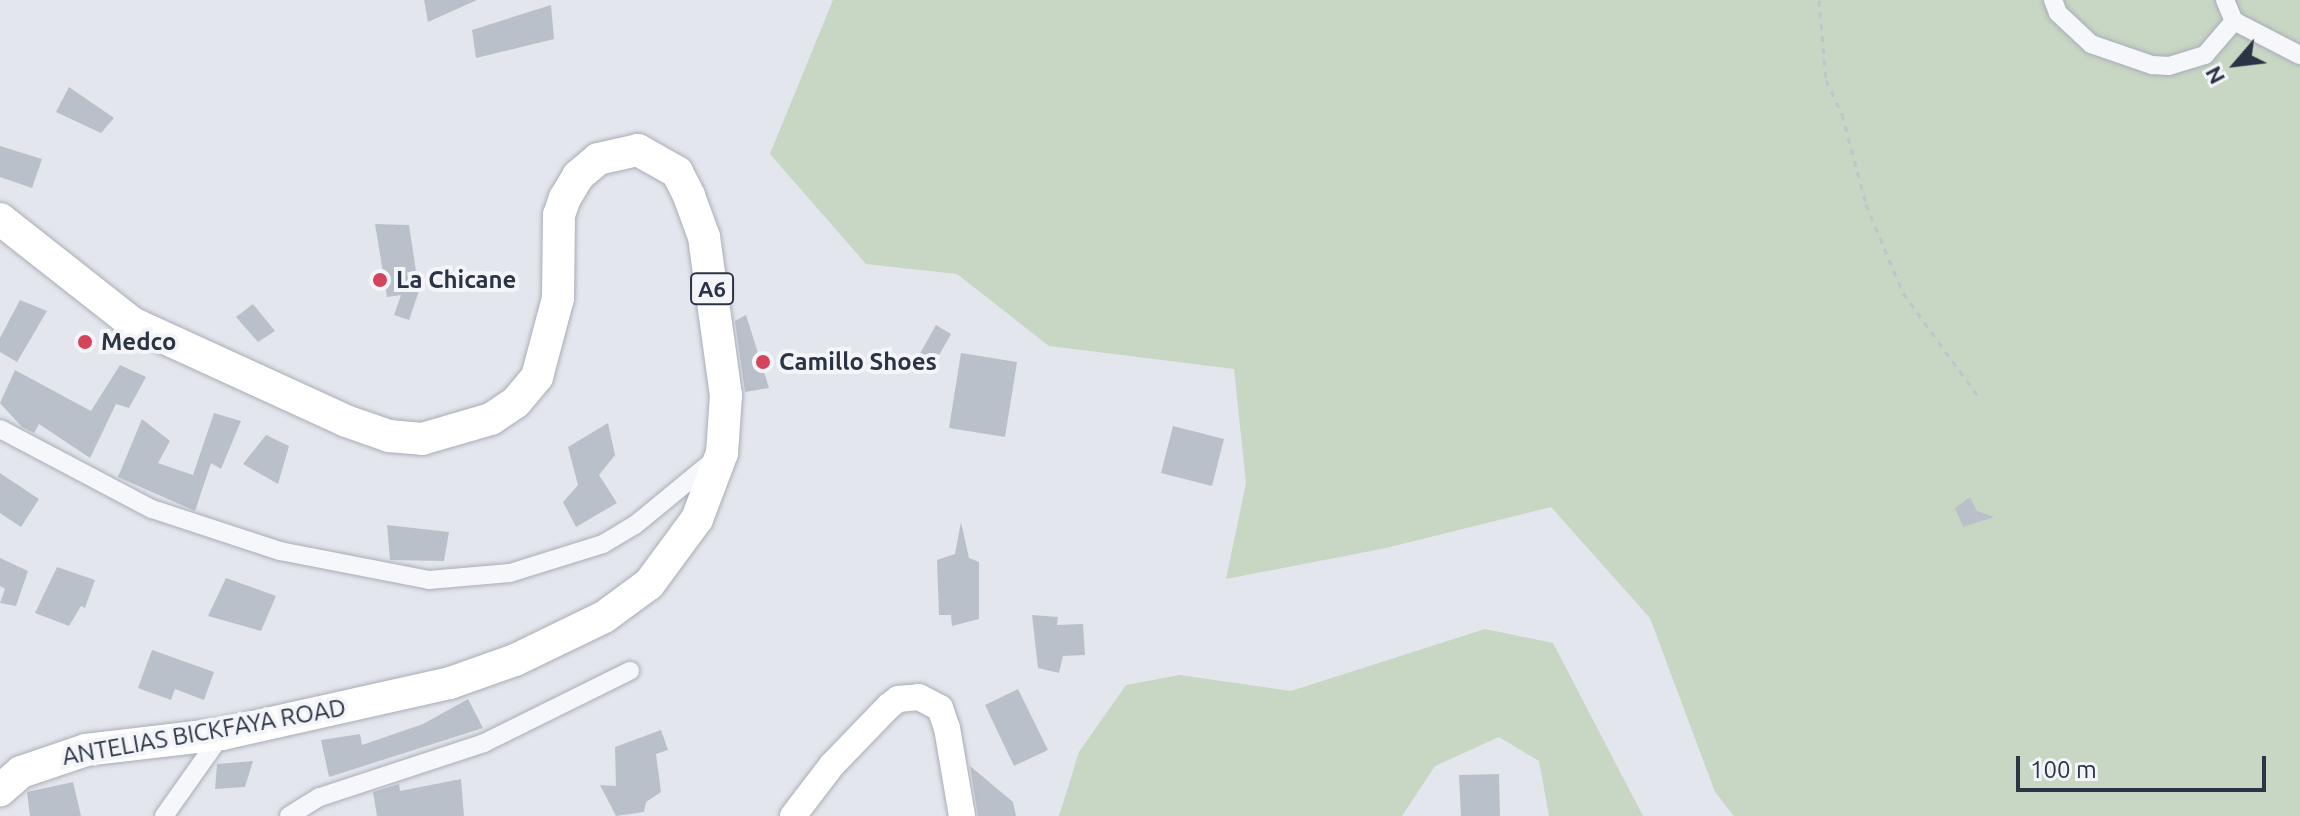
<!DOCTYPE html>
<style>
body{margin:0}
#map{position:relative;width:2300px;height:816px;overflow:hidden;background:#e3e6ec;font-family:Ubuntu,sans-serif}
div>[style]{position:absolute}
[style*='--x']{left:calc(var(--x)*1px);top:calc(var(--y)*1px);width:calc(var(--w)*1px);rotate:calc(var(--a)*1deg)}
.green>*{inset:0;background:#c8d6c4}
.building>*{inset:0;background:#bac0ca}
.path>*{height:3px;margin-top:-1.5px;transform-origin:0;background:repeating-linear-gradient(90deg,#c1c4cb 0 6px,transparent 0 12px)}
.roads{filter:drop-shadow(0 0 2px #a8adb7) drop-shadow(0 0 2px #a8adb7)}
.street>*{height:18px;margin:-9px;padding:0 9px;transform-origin:9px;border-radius:9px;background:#f6f7fa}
.secondary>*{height:26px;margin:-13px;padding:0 13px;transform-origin:13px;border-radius:13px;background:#fff}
.highway>*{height:32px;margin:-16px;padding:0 16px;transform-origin:16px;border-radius:16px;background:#fff}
.dots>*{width:22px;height:22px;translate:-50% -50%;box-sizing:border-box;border:4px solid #f3f5f9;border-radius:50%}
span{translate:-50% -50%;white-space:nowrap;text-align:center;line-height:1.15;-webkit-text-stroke:8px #f3f5f9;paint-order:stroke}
.shield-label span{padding:2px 6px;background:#f3f5f9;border:2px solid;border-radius:6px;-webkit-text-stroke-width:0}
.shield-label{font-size:22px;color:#2a3445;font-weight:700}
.poi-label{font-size:24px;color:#2a3445;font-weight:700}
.left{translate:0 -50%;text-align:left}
.street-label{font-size:24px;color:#2a3445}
.north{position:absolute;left:2196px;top:24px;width:80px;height:80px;-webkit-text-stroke:6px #f3f5f9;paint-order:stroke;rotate:242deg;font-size:22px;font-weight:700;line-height:32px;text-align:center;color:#2a3445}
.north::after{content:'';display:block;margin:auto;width:28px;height:36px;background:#2a3445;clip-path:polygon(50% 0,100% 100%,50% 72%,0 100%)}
.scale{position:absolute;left:2016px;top:756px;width:250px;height:36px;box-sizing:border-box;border:4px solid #2a3445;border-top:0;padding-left:10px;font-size:24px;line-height:28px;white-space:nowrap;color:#2a3445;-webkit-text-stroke:6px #f3f5f9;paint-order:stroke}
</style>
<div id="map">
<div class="green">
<div style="clip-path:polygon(833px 0,2300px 0,2300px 816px,1734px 816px,1715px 792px,1650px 618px,1551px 507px,1386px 548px,1226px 579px,1246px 483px,1234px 369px,1049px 346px,957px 274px,866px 264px,770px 154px)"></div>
<div style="clip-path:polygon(1485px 629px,1553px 643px,1643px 816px,1549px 816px,1539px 761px,1499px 737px,1435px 766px,1402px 816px,1059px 816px,1079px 752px,1126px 685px,1180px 675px,1291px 691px)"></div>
</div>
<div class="building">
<div style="clip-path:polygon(424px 0,477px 0,428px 22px)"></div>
<div style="clip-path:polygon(551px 5px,554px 39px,476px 58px,472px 30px)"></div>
<div style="clip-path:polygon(69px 87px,114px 118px,101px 133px,56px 112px)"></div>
<div style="clip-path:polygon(0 146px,42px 159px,32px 188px,0 177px)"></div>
<div style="clip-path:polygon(375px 224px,409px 225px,419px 291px,409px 320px,394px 315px,401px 295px,387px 297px)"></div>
<div style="clip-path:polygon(20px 300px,47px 311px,17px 362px,0 352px,0 338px)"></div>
<div style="clip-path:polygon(253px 304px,275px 331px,258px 342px,236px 317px)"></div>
<div style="clip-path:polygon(746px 315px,769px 388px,745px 392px,735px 321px)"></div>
<div style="clip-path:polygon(936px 325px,951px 334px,933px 366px,918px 357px)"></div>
<div style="clip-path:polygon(961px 353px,1017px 362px,1005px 437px,949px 428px)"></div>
<div style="clip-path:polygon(120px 365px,146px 377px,129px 408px,116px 404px,90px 458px,39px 424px,34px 433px,22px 427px,0 403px,15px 370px,91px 411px)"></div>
<div style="clip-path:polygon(214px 413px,241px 421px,221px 469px,211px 463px,195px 511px,118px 477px,142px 419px,170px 441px,158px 463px,193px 475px)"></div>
<div style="clip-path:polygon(608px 423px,615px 455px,599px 475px,617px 503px,576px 527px,563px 502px,578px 485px,568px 447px)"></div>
<div style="clip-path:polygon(1173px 426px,1224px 439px,1212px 486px,1161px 473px)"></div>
<div style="clip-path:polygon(266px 435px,289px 446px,278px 484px,243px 464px)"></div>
<div style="clip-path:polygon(0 473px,39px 499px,21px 527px,0 513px)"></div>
<div style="clip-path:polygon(1970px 497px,1977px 511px,1994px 517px,1963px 527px,1955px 508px)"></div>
<div style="clip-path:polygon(961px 522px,969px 558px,979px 562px,979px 619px,952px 626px,951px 615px,939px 615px,937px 560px,955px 554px)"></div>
<div style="clip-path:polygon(387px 525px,449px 532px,444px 561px,390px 560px)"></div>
<div style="clip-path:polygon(0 558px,28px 571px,16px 606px,0 603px,5px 589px,0 586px)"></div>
<div style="clip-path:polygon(57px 567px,95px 580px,85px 608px,81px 606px,69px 626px,35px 613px)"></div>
<div style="clip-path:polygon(226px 578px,276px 596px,261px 631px,208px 616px)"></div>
<div style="clip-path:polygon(1032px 615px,1058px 617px,1057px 625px,1083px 624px,1085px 655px,1063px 656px,1059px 673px,1038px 668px)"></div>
<div style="clip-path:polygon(152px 650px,214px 672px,204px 700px,175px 689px,171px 700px,138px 688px)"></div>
<div style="clip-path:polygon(1018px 689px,1048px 750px,1014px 766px,985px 705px)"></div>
<div style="clip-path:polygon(468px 699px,483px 728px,329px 777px,321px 740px,360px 734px,362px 745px,423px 724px)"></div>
<div style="clip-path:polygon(661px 730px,668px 750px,656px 754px,661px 792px,646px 802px,644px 812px,616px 816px,600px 785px,616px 786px,615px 747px)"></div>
<div style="clip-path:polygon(253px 761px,245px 787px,215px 789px,217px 764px)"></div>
<div style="clip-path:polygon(970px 766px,1013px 802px,1016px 816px,978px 816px)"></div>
<div style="clip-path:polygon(1499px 774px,1500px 816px,1461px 816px,1459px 775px)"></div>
<div style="clip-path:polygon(461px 779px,464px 816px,377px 816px,373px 792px,399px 784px,400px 791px)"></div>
<div style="clip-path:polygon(73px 782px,81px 816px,30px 816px,27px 792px)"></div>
</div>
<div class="path">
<div style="--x:1819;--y:0;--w:80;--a:85"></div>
<div style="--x:1826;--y:80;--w:38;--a:65"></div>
<div style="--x:1842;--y:114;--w:93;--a:75.1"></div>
<div style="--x:1866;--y:204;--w:96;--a:67.4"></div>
<div style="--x:1903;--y:293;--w:131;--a:54"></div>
</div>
<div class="roads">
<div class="street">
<div style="--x:2053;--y:0;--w:14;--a:69"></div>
<div style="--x:2058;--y:13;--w:45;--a:43.2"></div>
<div style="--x:2091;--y:44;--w:65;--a:19"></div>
<div style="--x:2152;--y:65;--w:17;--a:3"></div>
<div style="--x:2169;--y:66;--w:38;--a:-17"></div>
<div style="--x:2205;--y:55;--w:45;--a:-49.5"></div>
<div style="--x:2225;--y:0;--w:23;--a:67"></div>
<div style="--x:2234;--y:21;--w:74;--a:27.3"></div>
<div style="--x:0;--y:429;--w:172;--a:27.8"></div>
<div style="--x:152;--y:509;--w:135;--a:18.2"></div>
<div style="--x:280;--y:551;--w:152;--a:11"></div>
<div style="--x:429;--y:580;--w:81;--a:-4.9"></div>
<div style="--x:510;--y:573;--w:97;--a:-17.3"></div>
<div style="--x:603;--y:544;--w:37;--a:-31"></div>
<div style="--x:635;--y:525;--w:102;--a:-39.4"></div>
<div style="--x:164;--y:816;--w:100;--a:-54.7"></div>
<div style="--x:289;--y:816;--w:36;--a:-32"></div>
<div style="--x:320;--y:797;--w:173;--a:-18.2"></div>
<div style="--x:484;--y:743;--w:163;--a:-26.3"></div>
</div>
<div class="secondary">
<div style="--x:793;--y:816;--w:64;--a:-52.6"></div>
<div style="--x:832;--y:765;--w:82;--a:-46"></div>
<div style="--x:889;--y:706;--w:11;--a:-38"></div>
<div style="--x:898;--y:699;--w:21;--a:-5"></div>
<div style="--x:919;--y:697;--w:24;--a:28"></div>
<div style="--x:940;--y:708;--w:21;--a:71"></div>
<div style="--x:947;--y:728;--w:89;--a:80.3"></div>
</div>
<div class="highway">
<div style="--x:0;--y:219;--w:168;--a:38.2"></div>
<div style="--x:132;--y:323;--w:235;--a:24.6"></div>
<div style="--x:346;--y:421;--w:46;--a:19.2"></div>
<div style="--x:389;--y:436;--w:33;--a:5"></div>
<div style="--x:422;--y:439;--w:72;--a:-16.2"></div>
<div style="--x:491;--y:419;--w:30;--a:-34"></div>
<div style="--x:516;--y:402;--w:33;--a:-50"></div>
<div style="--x:537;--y:377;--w:82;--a:-75.1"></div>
<div style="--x:558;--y:298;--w:83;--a:-89.3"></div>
<div style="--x:559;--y:215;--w:18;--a:-71"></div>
<div style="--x:565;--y:198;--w:26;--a:-59"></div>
<div style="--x:578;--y:176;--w:26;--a:-40"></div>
<div style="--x:598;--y:159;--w:41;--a:-12.7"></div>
<div style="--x:638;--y:150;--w:45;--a:29.4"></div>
<div style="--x:677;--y:172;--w:27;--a:63"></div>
<div style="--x:689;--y:196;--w:44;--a:69.9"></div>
<div style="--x:704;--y:237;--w:160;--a:82.1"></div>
<div style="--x:726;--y:395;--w:58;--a:93.9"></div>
<div style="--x:722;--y:453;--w:71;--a:110.7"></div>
<div style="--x:697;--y:519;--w:81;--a:126.4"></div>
<div style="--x:649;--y:584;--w:56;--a:143.7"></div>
<div style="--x:604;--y:617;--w:99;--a:154.2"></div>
<div style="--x:515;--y:660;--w:69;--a:160.5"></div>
<div style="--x:450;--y:683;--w:234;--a:167.4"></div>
<div style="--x:222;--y:734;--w:137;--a:173.3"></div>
<div style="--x:86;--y:750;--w:69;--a:161.3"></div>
<div style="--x:21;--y:772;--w:28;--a:139"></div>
</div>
</div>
<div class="dots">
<div style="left:380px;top:280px;background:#d5445b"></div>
<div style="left:85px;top:342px;background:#d5445b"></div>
<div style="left:763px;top:362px;background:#d5445b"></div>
</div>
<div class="shield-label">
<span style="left:712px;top:289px">A6</span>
</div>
<div class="poi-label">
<span class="left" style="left:396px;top:280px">La Chicane</span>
<span class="left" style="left:101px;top:342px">Medco</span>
<span class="left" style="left:779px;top:362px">Camillo Shoes</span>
</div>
<div class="street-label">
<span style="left:204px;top:732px;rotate:-10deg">ANTELIAS BICKFAYA ROAD</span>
</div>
<div class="north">N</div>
<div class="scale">100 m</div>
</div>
